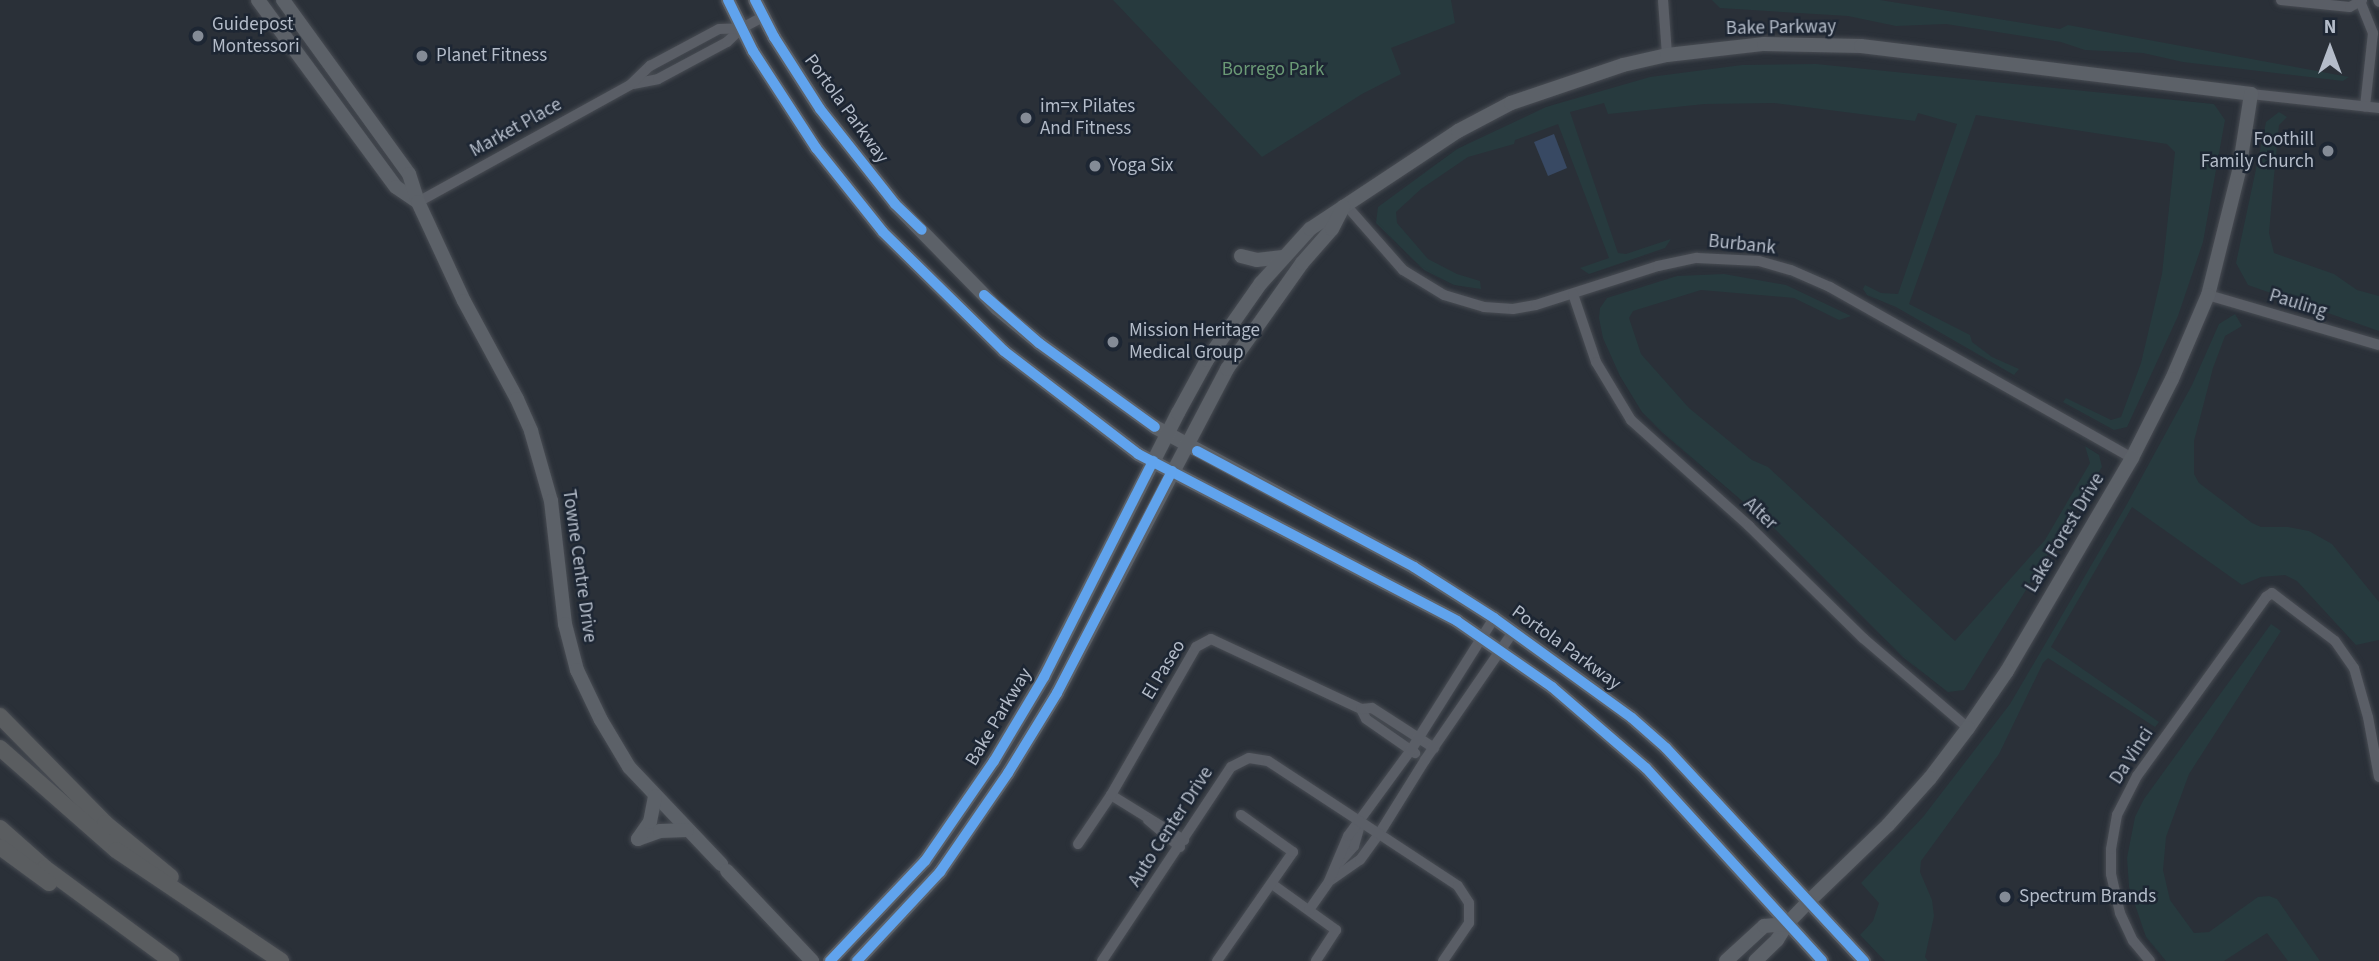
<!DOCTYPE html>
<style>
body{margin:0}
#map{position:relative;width:2379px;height:961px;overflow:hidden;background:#2a3038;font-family:"Source Sans 3",sans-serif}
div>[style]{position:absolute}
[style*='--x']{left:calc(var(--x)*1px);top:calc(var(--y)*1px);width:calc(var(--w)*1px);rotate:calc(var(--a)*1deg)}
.green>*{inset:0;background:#273a3e}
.water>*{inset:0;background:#384963}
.roads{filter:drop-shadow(0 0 2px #484c53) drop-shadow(0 0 2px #484c53)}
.minor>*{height:10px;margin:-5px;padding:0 5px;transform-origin:5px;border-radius:5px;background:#5a5e66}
.major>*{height:14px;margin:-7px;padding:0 7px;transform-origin:7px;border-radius:7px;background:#5c6168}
.highway>*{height:16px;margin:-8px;padding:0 8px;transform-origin:8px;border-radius:8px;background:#5a5d60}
.cycleway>*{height:10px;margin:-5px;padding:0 5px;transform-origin:5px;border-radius:5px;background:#60a3ed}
.dots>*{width:19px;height:19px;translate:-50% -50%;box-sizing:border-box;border:4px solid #1d2633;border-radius:50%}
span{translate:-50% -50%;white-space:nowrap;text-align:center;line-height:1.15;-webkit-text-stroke:5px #1d2633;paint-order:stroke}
.poi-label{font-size:19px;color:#b4bcc9}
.left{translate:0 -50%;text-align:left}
.right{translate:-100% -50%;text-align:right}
.street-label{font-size:19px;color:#b4bcc9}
.park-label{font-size:19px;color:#6b9a76}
.north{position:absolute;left:2295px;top:14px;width:70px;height:70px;-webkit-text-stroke:5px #1d2633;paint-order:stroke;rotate:0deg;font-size:19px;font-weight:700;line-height:28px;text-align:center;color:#b4bcc9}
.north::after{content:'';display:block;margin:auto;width:24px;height:32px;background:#b4bcc9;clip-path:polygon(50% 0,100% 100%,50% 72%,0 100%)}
</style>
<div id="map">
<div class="green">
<div style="clip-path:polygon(1113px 0,1451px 0,1455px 23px,1391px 48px,1401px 74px,1362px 94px,1262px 157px)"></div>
<div style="clip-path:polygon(1712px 0,1880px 0,2060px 29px,2068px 25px,2349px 77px,2343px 81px,2183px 62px,2143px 53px,2085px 50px,2061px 42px,1946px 24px,1896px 26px,1848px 16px,1720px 8px)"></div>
<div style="clip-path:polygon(1816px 64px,2214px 104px,2225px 120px,2203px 242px,2178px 316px,2127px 427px,2114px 430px,2063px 402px,2066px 398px,2111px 420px,2121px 417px,2141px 363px,2162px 274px,2175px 152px,2167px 144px,1976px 115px,1909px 304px,1970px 335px,1972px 342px,1992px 357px,2019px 369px,2014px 375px,1896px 307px,1867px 295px,1863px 289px,1865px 285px,1881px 293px,1898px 294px,1957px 124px,1918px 113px,1915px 121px,1774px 103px,1705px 104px,1608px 114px,1604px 103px,1570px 112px,1618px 253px,1626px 254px,1671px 239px,1665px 248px,1589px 274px,1580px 268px,1609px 258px,1558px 124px,1515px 140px,1514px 144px,1468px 157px,1421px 189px,1396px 212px,1397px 223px,1428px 259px,1457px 274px,1480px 281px,1481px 289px,1454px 285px,1424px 270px,1376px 223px,1378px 207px,1457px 149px,1546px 107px,1650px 77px,1742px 65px)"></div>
<div style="clip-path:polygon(2279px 112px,2287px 117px,2279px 125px,2274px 176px,2269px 233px,2274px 253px,2334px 274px,2357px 290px,2379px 296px,2379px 331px,2248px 285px,2236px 263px,2266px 122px)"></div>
<div style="clip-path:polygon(1724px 274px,1786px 285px,1851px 316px,1839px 320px,1794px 298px,1701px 290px,1633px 311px,1629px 318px,1641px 354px,1689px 408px,1752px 460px,1768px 467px,1955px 641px,2045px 540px,2090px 463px,2085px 446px,2099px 455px,2102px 467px,1964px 690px,1948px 692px,1904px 658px,1775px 529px,1663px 433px,1642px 412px,1620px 376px,1603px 338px,1599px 318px,1600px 308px,1607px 298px,1677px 276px)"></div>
<div style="clip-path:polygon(2235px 314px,2242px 326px,2225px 336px,2213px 368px,2194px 441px,2194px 474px,2199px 483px,2252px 523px,2261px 527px,2288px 527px,2309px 531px,2332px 544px,2379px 602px,2379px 640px,2356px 645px,2297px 581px,2285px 575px,2261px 577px,2242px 585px,2132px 507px,2051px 647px,2159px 722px,2155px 727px,2048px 658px,2043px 663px,1999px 754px,1921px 861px,1920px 872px,1932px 900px,1934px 916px,1925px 957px,1928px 961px,1885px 961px,1860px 935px,1873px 921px,1879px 903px,1861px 883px,1923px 817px,2010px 704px,2127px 504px,2192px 385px,2219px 324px)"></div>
<div style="clip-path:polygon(2271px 624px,2281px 631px,2189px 774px,2166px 837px,2163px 870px,2170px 900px,2194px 933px,2209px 932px,2258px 897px,2269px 896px,2277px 899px,2320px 961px,2288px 961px,2267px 933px,2224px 961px,2166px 961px,2146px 937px,2129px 887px,2127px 858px,2135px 817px,2144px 799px)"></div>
</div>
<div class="water">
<div style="clip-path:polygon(1554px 134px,1567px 168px,1548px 176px,1534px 142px)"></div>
</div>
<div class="roads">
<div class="minor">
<div style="--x:1663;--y:0;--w:55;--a:85.8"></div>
<div style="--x:2281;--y:0;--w:69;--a:5.8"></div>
<div style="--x:2350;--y:7;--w:14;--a:-30"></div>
<div style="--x:2378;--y:0;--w:2;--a:63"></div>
<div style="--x:2360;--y:1;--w:35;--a:68"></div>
<div style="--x:2373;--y:33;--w:74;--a:96.2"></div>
<div style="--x:633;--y:84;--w:25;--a:-11"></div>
<div style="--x:658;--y:79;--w:78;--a:-28.2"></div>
<div style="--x:727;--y:42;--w:21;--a:-43"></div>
<div style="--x:742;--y:28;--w:24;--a:-28"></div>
<div style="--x:2251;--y:94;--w:129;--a:6.2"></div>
<div style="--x:418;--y:202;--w:242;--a:-28.9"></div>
<div style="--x:630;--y:85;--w:28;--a:-44"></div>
<div style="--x:650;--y:66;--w:78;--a:-28.2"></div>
<div style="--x:719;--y:29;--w:23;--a:-2"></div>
<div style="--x:1345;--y:204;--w:88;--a:48.7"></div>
<div style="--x:1403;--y:270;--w:48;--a:31.4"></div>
<div style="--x:1444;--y:295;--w:42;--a:16.7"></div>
<div style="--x:1484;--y:307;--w:29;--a:4"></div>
<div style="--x:1513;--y:309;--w:23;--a:-10"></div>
<div style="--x:1536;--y:305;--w:128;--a:-17.7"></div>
<div style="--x:1658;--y:266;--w:40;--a:-12"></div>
<div style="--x:1697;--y:258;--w:62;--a:2.8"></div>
<div style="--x:1759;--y:261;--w:33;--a:16"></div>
<div style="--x:1791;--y:270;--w:43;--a:23.6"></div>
<div style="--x:1830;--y:287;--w:347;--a:29.5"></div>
<div style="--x:1573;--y:294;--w:72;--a:71.3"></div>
<div style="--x:1596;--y:362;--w:68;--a:58.9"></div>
<div style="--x:1631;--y:420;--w:159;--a:41.9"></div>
<div style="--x:1749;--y:526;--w:160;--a:44.5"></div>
<div style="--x:1863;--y:638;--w:138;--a:40.6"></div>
<div style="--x:2208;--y:295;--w:178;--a:16.3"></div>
<div style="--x:1361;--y:709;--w:11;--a:63"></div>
<div style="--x:1366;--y:719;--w:60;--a:34.8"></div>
<div style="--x:1111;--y:795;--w:86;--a:31.7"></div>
<div style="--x:1148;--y:820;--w:42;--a:40.2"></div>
<div style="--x:1078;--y:844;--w:59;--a:-56"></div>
<div style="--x:1111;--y:795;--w:171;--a:-60.1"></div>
<div style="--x:1196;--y:647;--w:17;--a:-28"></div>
<div style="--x:1211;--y:639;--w:166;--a:25"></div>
<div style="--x:1361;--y:709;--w:11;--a:-5"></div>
<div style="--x:1372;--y:708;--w:74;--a:32.8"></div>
<div style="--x:1338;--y:864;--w:24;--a:-48"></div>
<div style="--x:1354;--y:846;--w:25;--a:-74"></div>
<div style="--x:1331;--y:880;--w:35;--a:-35"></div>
<div style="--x:1360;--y:860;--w:32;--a:-54"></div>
<div style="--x:1379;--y:834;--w:87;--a:-58.1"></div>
<div style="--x:1425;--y:760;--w:155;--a:-55.5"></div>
<div style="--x:1272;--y:884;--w:79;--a:35.7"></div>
<div style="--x:1336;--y:930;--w:37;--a:123"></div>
<div style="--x:1309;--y:910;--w:35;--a:-55"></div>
<div style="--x:1329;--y:881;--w:49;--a:-67.1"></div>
<div style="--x:1348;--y:836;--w:107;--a:-53.8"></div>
<div style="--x:1411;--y:750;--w:156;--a:-57.8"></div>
<div style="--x:1102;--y:961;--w:233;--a:-56.4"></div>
<div style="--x:1231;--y:767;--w:20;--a:-27"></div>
<div style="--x:1249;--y:758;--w:19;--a:9"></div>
<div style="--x:1268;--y:761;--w:227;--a:33.3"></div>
<div style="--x:1458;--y:886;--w:20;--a:57"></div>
<div style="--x:1469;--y:903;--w:20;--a:90"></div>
<div style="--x:1469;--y:923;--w:46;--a:124.4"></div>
<div style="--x:1217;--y:961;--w:133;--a:-55.1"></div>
<div style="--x:1293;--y:852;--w:64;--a:-144.6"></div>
<div style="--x:2150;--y:961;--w:26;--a:-130"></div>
<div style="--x:2133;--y:941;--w:31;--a:-115"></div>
<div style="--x:2120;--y:913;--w:40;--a:-103"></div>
<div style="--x:2111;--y:874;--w:25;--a:-90"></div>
<div style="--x:2111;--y:849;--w:35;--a:-80"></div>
<div style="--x:2117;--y:815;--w:44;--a:-62.9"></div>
<div style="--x:2137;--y:776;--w:221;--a:-54.2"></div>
<div style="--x:2266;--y:597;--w:7;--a:-34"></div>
<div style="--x:2272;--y:593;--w:79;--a:37.3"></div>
<div style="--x:2335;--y:641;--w:33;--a:55"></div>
<div style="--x:2354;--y:668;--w:51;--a:74.1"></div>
<div style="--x:2368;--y:717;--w:61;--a:79.6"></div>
</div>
<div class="major">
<div style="--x:258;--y:0;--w:232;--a:53.6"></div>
<div style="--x:396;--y:187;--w:27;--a:34"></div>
<div style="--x:283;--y:0;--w:215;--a:54.1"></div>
<div style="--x:409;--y:174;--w:29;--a:72"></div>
<div style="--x:418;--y:202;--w:109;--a:65.1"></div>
<div style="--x:464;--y:301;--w:111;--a:61.6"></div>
<div style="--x:517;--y:399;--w:35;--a:66"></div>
<div style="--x:531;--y:431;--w:73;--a:74.1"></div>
<div style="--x:551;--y:501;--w:124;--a:83.5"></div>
<div style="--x:565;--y:624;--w:48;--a:75.4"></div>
<div style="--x:577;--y:670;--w:55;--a:64.4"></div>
<div style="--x:601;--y:720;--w:55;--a:59.2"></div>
<div style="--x:629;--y:767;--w:134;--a:46.5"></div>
<div style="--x:728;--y:0;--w:57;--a:63.9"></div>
<div style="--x:753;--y:51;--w:116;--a:57"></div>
<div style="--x:816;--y:148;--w:107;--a:51.4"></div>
<div style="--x:883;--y:232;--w:170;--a:44.5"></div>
<div style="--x:1004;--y:351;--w:169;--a:37.5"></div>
<div style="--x:1138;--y:454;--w:360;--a:27.6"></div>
<div style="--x:1457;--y:621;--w:116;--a:34.8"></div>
<div style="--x:1552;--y:687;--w:124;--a:40.8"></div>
<div style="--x:1646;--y:768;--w:261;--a:47.6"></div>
<div style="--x:755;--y:0;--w:42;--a:62.8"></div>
<div style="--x:774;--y:37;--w:85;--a:57.4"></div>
<div style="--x:820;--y:109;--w:121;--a:51.7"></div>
<div style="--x:895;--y:204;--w:146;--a:45.6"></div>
<div style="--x:997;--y:308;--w:55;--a:39.8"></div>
<div style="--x:1039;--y:343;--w:143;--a:35.9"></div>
<div style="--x:1155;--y:427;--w:294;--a:28.4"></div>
<div style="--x:1414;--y:567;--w:95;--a:32.5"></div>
<div style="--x:1494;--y:618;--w:170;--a:35.9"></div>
<div style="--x:1632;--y:718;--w:45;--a:41.4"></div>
<div style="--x:1666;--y:748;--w:291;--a:47.1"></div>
<div style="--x:1241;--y:256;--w:16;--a:14"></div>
<div style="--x:1257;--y:260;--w:26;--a:-7"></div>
<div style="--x:638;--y:839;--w:23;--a:-20"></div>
<div style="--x:660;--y:831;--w:27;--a:-2"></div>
<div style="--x:638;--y:839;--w:21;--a:-55"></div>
<div style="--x:650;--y:822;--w:26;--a:-79"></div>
<div style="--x:727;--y:871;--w:124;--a:46.6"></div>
<div style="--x:830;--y:961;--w:138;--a:-46.5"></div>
<div style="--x:925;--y:861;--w:121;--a:-55.4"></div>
<div style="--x:994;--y:761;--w:98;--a:-59.2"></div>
<div style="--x:1044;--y:677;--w:296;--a:-63.1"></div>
<div style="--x:1178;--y:413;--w:60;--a:-61.3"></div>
<div style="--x:1207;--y:360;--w:94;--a:-55"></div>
<div style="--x:1261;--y:283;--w:73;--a:-47.8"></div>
<div style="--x:1310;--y:229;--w:178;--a:-33.5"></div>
<div style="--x:1458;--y:131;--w:60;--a:-27.8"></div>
<div style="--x:1511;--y:103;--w:118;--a:-18.7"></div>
<div style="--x:1623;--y:65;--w:45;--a:-12.8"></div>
<div style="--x:1667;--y:55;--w:98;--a:-6.5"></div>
<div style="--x:1764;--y:44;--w:97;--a:1.2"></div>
<div style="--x:1861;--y:46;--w:393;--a:7"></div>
<div style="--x:2251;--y:94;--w:78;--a:98.9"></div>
<div style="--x:2239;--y:171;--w:128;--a:104"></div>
<div style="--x:2208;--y:295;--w:91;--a:113.2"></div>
<div style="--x:2172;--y:379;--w:89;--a:116.9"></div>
<div style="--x:2132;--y:458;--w:247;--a:120.4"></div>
<div style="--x:2007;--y:671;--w:69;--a:124.4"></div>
<div style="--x:1968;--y:728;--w:63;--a:127.2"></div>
<div style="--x:1930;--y:778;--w:63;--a:131.8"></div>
<div style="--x:1888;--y:825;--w:111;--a:136.1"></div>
<div style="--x:1808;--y:902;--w:30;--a:134"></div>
<div style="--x:1787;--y:924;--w:19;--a:122"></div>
<div style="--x:1777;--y:940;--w:30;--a:136"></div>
<div style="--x:857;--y:961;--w:122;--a:-47"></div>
<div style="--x:940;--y:872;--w:120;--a:-55.5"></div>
<div style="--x:1008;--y:773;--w:94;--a:-58.5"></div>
<div style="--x:1057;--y:693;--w:366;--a:-62.3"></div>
<div style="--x:1227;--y:369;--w:130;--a:-54.7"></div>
<div style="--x:1302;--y:263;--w:45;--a:-48.6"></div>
<div style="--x:1332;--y:229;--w:25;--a:-63"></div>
<div style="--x:1726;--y:961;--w:52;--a:-42.6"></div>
<div style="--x:1764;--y:926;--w:23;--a:-5"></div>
</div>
<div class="highway">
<div style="--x:0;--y:716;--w:150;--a:45.5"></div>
<div style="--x:105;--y:823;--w:85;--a:39.3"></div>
<div style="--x:0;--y:748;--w:154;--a:41.3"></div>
<div style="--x:116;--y:850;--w:199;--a:33.9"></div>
<div style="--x:0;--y:828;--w:60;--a:41.6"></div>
<div style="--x:45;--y:868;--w:157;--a:36.4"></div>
<div style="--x:0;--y:847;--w:61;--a:36.3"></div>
</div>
</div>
<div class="cycleway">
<div style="--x:728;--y:0;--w:57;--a:63.9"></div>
<div style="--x:753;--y:51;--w:116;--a:57"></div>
<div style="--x:816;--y:148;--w:107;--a:51.4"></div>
<div style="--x:883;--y:232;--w:170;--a:44.5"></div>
<div style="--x:1004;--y:351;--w:169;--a:37.5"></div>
<div style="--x:1138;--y:454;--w:360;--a:27.6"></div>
<div style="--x:1457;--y:621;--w:116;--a:34.8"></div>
<div style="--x:1552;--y:687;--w:124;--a:40.8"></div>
<div style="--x:1646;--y:768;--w:261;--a:47.6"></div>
<div style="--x:755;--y:0;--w:42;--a:62.8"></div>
<div style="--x:774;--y:37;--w:85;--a:57.4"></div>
<div style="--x:820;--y:109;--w:121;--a:51.7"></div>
<div style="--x:895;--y:204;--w:37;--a:44"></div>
<div style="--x:984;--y:295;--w:73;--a:41.1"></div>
<div style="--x:1039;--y:343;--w:143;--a:35.9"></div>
<div style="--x:1197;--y:451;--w:246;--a:28.1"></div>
<div style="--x:1414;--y:567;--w:95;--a:32.5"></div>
<div style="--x:1494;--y:618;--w:170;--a:35.9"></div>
<div style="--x:1632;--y:718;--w:45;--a:41.4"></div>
<div style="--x:1666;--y:748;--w:291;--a:47.1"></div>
<div style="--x:830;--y:961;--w:138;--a:-46.5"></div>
<div style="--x:925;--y:861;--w:121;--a:-55.4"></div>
<div style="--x:994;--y:761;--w:98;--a:-59.2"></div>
<div style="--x:1044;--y:677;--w:242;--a:-63.2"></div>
<div style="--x:857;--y:961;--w:122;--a:-47"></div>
<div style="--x:940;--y:872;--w:120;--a:-55.5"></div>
<div style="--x:1008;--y:773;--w:94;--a:-58.5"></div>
<div style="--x:1057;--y:693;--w:250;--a:-62.6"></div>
</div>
<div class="dots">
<div style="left:198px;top:36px;background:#848b96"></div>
<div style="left:422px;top:56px;background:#848b96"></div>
<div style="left:1026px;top:118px;background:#848b96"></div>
<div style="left:2328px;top:151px;background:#848b96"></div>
<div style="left:1095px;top:166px;background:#848b96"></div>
<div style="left:1113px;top:342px;background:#848b96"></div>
<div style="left:2005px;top:897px;background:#848b96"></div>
</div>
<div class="poi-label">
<span class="left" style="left:212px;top:36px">Guidepost<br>Montessori</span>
<span class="left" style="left:436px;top:56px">Planet Fitness</span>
<span class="left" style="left:1040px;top:118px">im=x Pilates<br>And Fitness</span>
<span class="right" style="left:2314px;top:151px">Foothill<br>Family Church</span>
<span class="left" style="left:1109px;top:166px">Yoga Six</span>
<span class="left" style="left:1129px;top:342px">Mission Heritage<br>Medical Group</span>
<span class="left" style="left:2019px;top:897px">Spectrum Brands</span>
</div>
<div class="street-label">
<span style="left:1781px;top:28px;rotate:-1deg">Bake Parkway</span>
<span style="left:846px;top:109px;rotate:54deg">Portola Parkway</span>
<span style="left:516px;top:128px;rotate:-29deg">Market Place</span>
<span style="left:1742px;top:245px;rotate:6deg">Burbank</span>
<span style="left:2298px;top:304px;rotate:17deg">Pauling</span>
<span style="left:1760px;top:514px;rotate:43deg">Alter</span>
<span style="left:2065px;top:533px;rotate:-59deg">Lake Forest Drive</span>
<span style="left:579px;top:566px;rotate:82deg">Towne Centre Drive</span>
<span style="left:1566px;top:648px;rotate:36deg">Portola Parkway</span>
<span style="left:1164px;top:670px;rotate:-59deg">El Paseo</span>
<span style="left:999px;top:717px;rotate:-59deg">Bake Parkway</span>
<span style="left:2132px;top:756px;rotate:-57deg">Da Vinci</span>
<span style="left:1171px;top:827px;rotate:-57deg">Auto Center Drive</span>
</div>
<div class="park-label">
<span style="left:1273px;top:70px">Borrego Park</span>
</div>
<div class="north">N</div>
</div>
